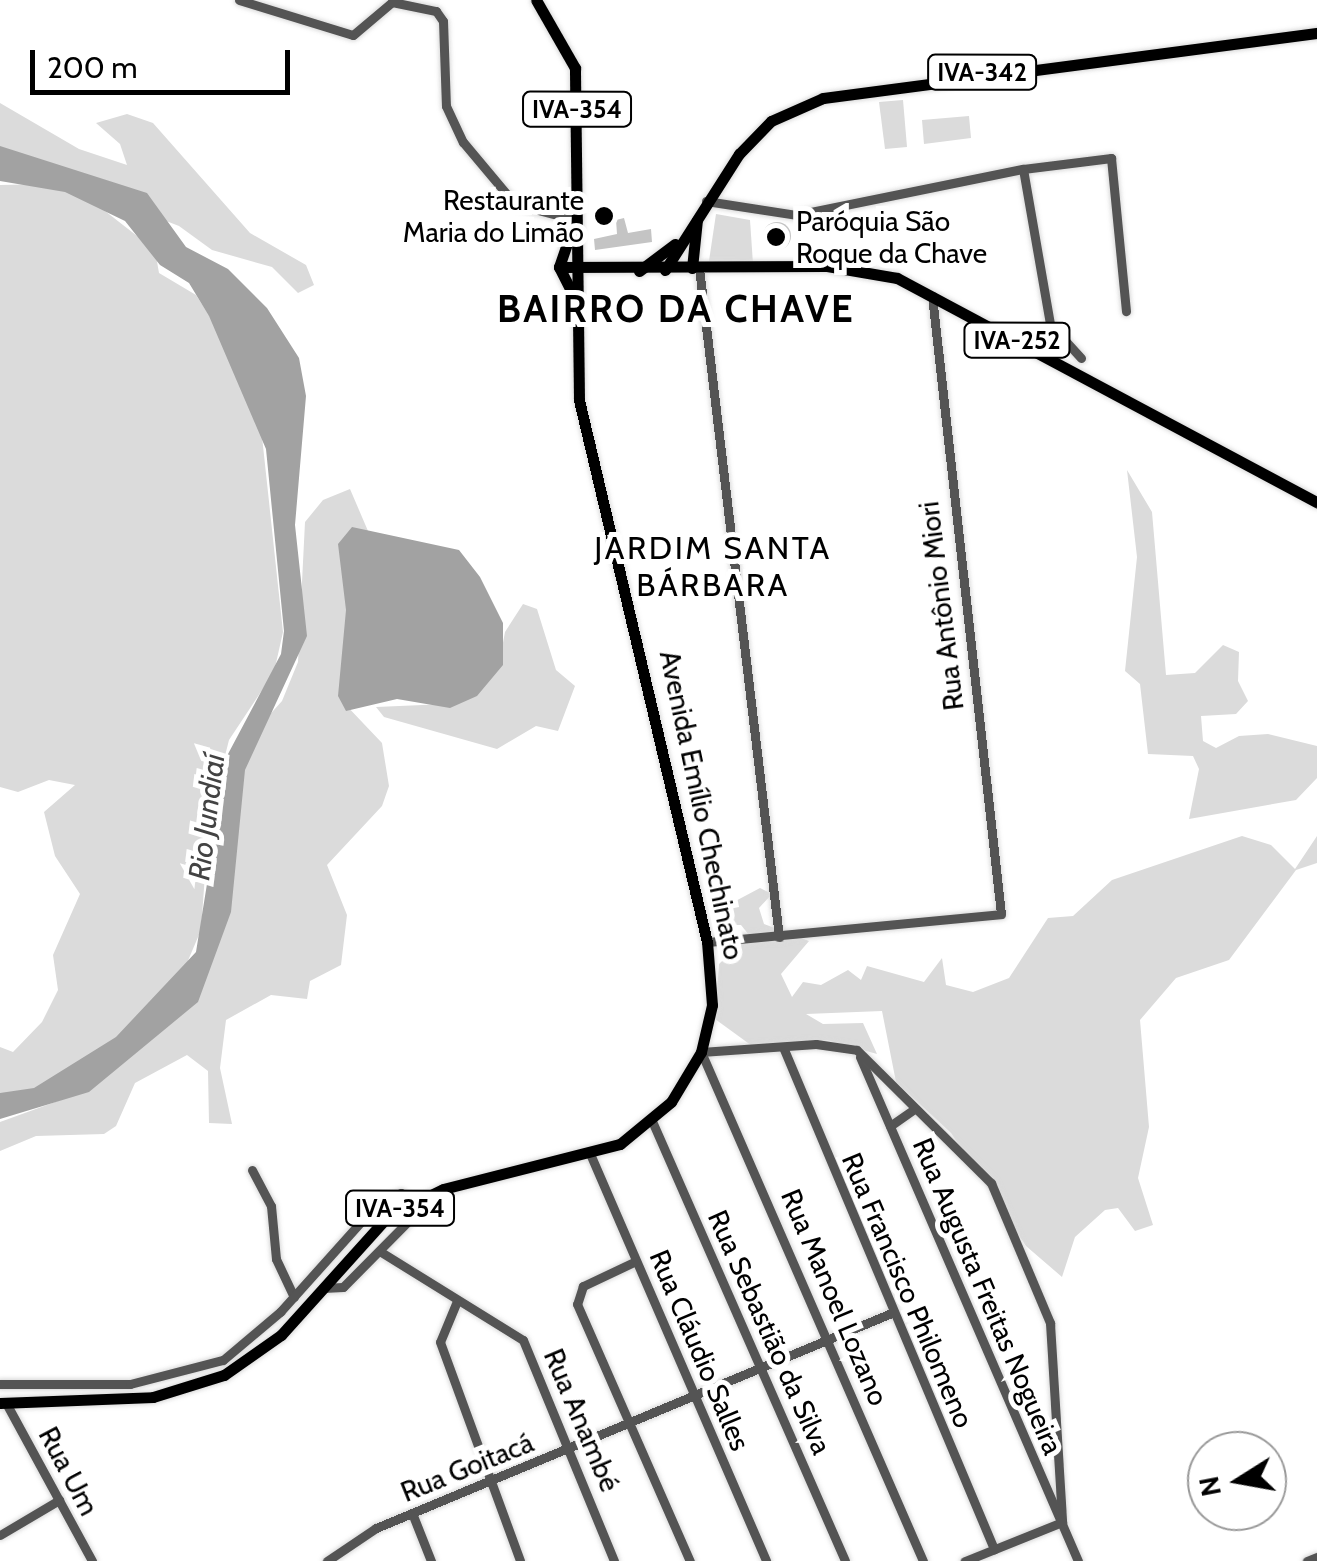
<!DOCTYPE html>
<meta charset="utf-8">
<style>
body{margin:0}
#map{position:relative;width:1317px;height:1561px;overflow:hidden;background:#fff;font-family:Cabin,sans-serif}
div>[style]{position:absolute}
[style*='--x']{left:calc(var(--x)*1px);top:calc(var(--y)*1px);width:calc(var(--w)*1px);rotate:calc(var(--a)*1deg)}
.green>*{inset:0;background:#dbdbdb}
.water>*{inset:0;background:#a2a2a2}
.building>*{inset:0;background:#c4c4c4}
.round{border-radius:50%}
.roads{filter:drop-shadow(0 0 2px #dbdbdb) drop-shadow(0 0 2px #dbdbdb)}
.minor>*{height:9px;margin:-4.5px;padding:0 4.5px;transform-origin:4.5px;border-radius:4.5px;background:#545454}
.major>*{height:11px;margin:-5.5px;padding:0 5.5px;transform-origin:5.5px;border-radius:5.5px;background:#000}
.dots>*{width:28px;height:28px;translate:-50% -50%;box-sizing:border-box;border:5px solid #fff;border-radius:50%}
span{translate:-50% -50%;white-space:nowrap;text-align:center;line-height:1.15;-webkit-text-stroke:10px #fff;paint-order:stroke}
.shield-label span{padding:2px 8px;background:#fff;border:2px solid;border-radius:8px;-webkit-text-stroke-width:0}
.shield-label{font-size:25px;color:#000;font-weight:700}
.poi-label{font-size:28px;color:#000}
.right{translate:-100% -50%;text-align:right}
.left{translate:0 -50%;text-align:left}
.street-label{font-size:28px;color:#000}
.water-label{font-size:30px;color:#434343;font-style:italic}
.quarter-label{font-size:32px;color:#000;letter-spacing:2.5px}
.district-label{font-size:38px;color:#000;font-weight:700;letter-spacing:2.5px}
.north{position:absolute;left:1187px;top:1431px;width:100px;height:100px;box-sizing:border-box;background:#fff;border:2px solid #999;border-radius:50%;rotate:259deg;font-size:28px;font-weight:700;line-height:40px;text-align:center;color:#000}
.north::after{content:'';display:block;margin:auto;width:35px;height:45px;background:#000;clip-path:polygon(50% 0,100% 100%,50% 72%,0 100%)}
.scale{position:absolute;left:30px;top:50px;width:260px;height:45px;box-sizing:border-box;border:5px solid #000;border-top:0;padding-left:12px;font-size:30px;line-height:35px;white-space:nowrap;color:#000;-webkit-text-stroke:8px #fff;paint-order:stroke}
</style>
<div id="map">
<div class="green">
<div style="clip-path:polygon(903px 100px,907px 147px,885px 149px,879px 102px)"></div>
<div style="clip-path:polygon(0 103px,79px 149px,127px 165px,120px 144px,96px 123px,127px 114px,153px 123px,250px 233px,306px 265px,314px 285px,298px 293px,272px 267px,212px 250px,179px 226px,0 156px)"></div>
<div style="clip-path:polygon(969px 116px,971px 138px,924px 144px,922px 120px)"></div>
<div style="clip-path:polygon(49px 184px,82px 193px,155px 250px,159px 273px,196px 295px,257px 390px,283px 632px,274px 672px,229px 740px,209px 819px,201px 930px,184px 970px,106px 1054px,0 1106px,0 1047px,13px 1052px,42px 1022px,58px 990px,53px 955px,80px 894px,55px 856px,44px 812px,75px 785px,49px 780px,18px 792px,0 787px,0 185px)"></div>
<div style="clip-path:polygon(716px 214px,750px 220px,753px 264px,709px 261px)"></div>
<div style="clip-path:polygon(1127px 470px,1152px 512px,1166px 675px,1195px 673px,1223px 645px,1239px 652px,1238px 681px,1248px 701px,1236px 714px,1201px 716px,1203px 741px,1216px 748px,1239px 736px,1268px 734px,1317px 746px,1317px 778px,1296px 800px,1189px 819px,1199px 769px,1193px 756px,1148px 754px,1140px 684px,1125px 671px,1137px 557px)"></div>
<div style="clip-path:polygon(350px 489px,368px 531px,344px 703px,382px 743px,389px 786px,382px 806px,327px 865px,347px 915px,341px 965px,310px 981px,307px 999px,271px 995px,226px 1020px,220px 1068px,232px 1124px,209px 1123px,208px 1071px,187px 1055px,135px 1083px,116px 1126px,104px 1134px,36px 1136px,0 1151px,0 1122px,80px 1093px,183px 1009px,247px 740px,282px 701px,298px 662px,305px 522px,323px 500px)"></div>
<div style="clip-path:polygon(523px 604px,537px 609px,556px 670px,575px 686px,558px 731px,536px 726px,497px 749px,384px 717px,376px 707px,446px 704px,499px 664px,505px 632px)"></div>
<div style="clip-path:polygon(1242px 836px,1271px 845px,1295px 869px,1317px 836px,1317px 863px,1296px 870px,1229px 960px,1176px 978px,1140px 1020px,1149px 1127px,1138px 1178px,1153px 1225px,1135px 1231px,1118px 1208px,1105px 1210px,1075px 1237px,1062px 1277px,1026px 1246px,951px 1133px,896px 1082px,882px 1011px,806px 1014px,823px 1024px,863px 1023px,877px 1054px,827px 1040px,759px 1051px,715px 1019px,719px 964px,749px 935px,741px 925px,717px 925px,713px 913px,760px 888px,772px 894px,759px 908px,764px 924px,809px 941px,781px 974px,792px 997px,803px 982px,821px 985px,848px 970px,861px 980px,867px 966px,924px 982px,942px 958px,946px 985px,973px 992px,1009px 978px,1048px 918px,1073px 916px,1112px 880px)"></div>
</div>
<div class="water">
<div style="clip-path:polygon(0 146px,147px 193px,186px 247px,228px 269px,267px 308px,299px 358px,306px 396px,295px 525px,307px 636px,245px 770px,231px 912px,198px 1002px,89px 1092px,0 1119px,0 1093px,34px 1088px,116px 1037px,196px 952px,228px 754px,281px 654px,284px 631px,266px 449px,209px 316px,189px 283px,160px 265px,125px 221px,65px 192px,0 181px)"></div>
<div style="clip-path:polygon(352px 527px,459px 550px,480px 577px,503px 623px,503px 665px,477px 696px,450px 708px,397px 699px,346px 711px,338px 696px,346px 610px,338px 544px)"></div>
</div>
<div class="building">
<div style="clip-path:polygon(624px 218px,628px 233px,651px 229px,652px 242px,595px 250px,594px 239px,617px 234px,616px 220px)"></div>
<div class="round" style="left:763px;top:222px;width:28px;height:28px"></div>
</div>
<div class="roads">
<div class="minor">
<div style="--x:239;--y:0;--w:119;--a:17.1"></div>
<div style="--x:353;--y:35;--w:51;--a:-40.2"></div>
<div style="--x:392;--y:2;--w:45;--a:11.6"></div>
<div style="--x:436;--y:11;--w:12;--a:55"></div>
<div style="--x:443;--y:21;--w:85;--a:88"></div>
<div style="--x:446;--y:106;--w:40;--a:65"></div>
<div style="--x:463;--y:142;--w:81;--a:50"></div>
<div style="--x:515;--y:204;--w:59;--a:14.7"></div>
<div style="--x:1023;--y:169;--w:89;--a:-7.1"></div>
<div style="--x:1111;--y:158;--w:154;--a:84.4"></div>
<div style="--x:706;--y:201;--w:91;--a:8.8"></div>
<div style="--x:796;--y:215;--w:232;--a:-11.5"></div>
<div style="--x:1023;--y:169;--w:157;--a:80.1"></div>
<div style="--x:1050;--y:324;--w:46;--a:47.6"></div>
<div style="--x:699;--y:268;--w:674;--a:83.18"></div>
<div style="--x:707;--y:942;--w:295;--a:-5.4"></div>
<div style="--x:1001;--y:914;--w:622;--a:-96.37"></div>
<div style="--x:783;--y:1047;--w:545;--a:67.2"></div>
<div style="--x:860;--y:1057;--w:549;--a:66.61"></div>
<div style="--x:652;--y:1121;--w:480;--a:66.3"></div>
<div style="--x:890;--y:1126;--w:29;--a:-35"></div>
<div style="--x:591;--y:1156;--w:441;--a:66.6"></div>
<div style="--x:252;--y:1170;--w:41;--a:62.2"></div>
<div style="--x:271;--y:1206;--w:53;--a:84.6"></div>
<div style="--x:276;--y:1259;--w:42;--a:64.7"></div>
<div style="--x:381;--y:1252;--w:167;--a:31.8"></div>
<div style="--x:523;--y:1340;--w:239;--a:67.6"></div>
<div style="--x:636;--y:1261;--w:59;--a:154.7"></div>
<div style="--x:583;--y:1286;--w:19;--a:108"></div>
<div style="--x:577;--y:1304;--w:281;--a:66.3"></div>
<div style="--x:323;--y:1288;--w:20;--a:-3"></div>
<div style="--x:343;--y:1287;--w:124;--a:-45.3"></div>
<div style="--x:457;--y:1301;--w:44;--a:112.5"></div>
<div style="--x:440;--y:1342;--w:233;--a:69.9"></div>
<div style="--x:0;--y:1384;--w:130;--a:0"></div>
<div style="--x:130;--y:1384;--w:96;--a:-14.5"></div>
<div style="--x:223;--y:1360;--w:75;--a:-40.1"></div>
<div style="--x:280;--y:1312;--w:145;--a:-48.1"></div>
<div style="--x:377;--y:1204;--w:26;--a:-25"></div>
<div style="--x:401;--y:1193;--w:13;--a:58"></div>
<div style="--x:6;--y:1403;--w:180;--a:61.4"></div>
<div style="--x:412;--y:1513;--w:52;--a:68.4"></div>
<div style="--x:0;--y:1535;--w:69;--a:-30.7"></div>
<div style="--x:327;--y:1561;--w:59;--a:-34"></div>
<div style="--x:376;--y:1528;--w:561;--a:-22.64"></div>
<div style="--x:923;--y:1561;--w:555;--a:-113.56"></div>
<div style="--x:701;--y:1052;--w:115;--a:-4"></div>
<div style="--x:816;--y:1044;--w:41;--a:8.3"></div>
<div style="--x:857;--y:1050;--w:189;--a:44.8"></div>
<div style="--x:991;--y:1183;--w:152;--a:67.1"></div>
<div style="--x:1050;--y:1323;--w:199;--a:86.5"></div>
<div style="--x:1062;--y:1522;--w:105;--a:158.1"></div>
<div style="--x:1307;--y:1561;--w:11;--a:-22"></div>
</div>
<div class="major">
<div style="--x:572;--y:229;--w:40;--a:108.9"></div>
<div style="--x:559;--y:267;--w:33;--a:63"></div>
<div style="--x:559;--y:267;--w:268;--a:-0.2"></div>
<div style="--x:827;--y:266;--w:71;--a:9.7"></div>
<div style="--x:897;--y:278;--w:476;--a:28.1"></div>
<div style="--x:692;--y:268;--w:48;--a:-84.1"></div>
<div style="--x:665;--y:270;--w:138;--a:-57.5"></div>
<div style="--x:739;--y:154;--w:46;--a:-45.9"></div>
<div style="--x:771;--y:121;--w:57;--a:-23.9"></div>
<div style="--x:823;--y:98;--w:498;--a:-7.5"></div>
<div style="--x:639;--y:271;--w:45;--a:-36.9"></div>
<div style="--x:0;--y:1403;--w:153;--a:-2.2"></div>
<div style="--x:153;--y:1397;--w:74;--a:-17.2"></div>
<div style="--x:224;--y:1375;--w:70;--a:-35.1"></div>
<div style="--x:281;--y:1335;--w:160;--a:-48"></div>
<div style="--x:388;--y:1216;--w:61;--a:-26.1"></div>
<div style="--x:443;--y:1189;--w:183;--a:-14.3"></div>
<div style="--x:620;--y:1144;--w:66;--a:-39.5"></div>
<div style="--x:671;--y:1102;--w:58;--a:-59"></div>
<div style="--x:701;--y:1052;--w:48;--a:-76.8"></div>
<div style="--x:712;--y:1005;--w:63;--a:-94.5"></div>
<div style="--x:707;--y:942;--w:557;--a:-103.29"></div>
<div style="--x:579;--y:400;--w:332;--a:-90.7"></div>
<div style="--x:575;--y:68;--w:78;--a:-119.8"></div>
</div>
</div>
<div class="dots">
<div style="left:604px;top:216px;background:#000"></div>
<div style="left:776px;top:237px;background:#000"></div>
</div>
<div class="shield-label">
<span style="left:982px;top:72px">IVA-342</span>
<span style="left:577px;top:109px">IVA-354</span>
<span style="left:1017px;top:340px">IVA-252</span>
<span style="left:400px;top:1208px">IVA-354</span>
</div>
<div class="poi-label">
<span class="right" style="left:584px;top:216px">Restaurante<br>Maria do Limão</span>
<span class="left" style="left:796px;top:237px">Paróquia São<br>Roque da Chave</span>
</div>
<div class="street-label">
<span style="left:941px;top:606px;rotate:-97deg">Rua Antônio Miori</span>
<span style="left:702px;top:805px;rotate:78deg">Avenida Emílio Chechinato</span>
<span style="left:908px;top:1290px;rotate:67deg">Rua Francisco Philomeno</span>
<span style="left:988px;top:1296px;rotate:67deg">Rua Augusta Freitas Nogueira</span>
<span style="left:835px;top:1297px;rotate:67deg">Rua Manoel Lozano</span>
<span style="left:770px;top:1332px;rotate:66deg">Rua Sebastião da Silva</span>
<span style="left:700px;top:1350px;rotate:67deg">Rua Cláudio Salles</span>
<span style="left:582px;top:1420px;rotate:67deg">Rua Anambé</span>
<span style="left:467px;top:1467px;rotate:-22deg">Rua Goitacá</span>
<span style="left:69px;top:1471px;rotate:62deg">Rua Um</span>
</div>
<div class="water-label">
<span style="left:207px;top:817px;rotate:-83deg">Rio Jundiaí</span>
</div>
<div class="quarter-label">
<span style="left:713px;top:567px">JARDIM SANTA<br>BÁRBARA</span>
</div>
<div class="district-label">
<span style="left:676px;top:309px">BAIRRO DA CHAVE</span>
</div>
<div class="north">N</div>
<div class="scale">200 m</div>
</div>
